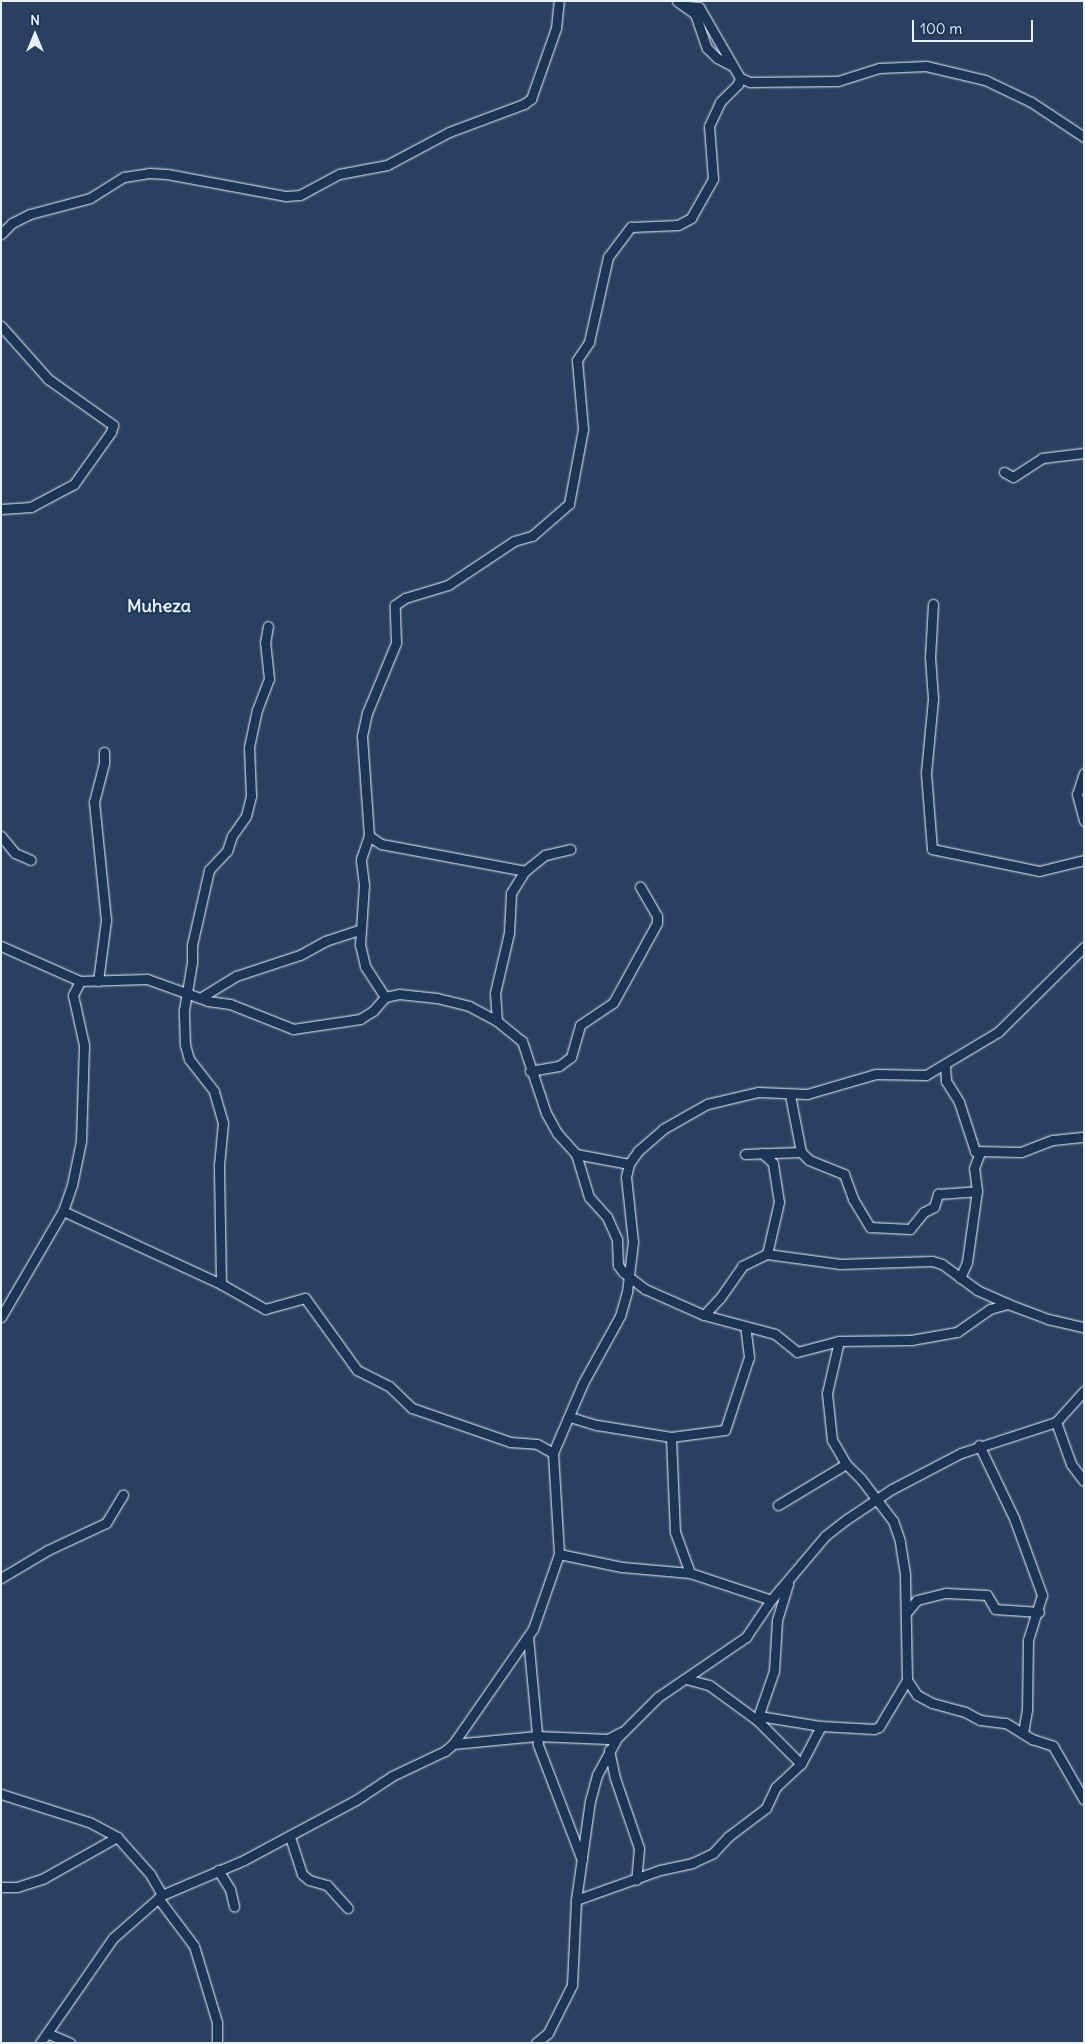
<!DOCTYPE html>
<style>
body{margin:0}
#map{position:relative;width:1085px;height:2044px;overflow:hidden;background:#294061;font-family:Delius,sans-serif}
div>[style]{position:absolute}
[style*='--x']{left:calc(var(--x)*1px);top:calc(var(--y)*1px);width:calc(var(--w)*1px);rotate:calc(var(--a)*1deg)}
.roads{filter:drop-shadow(0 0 1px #e8f1f8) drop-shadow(0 0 1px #e8f1f8)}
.minor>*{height:9px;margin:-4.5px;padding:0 4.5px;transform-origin:4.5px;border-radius:4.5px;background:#1d3557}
span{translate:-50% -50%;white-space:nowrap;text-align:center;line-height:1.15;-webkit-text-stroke:4px #1d3557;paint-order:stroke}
.quarter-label{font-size:18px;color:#e8f1f8;font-weight:700}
.frame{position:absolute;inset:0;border:2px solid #e8f1f8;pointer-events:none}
.north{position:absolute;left:10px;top:10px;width:50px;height:50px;-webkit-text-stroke:4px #1d3557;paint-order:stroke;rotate:0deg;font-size:14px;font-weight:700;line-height:20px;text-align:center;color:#e8f1f8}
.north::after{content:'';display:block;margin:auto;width:18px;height:22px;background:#e8f1f8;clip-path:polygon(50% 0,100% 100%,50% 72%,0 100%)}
.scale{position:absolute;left:912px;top:20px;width:121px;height:22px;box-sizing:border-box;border:2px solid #e8f1f8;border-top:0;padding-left:6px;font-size:15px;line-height:18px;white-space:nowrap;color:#e8f1f8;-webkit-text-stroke:4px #1d3557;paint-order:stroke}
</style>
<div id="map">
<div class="roads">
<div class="minor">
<div style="--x:677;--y:1;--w:22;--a:36"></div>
<div style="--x:695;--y:14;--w:36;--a:71"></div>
<div style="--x:707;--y:48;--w:14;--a:45"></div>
<div style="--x:717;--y:58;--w:18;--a:27"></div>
<div style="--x:687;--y:6;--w:12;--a:5"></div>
<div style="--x:699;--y:7;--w:82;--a:60"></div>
<div style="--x:740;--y:78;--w:11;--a:22"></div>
<div style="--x:750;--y:82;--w:88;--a:-0.7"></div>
<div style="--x:838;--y:81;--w:43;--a:-17.6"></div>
<div style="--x:879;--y:68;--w:47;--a:-2.4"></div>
<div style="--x:926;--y:66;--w:61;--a:13.3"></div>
<div style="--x:985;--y:80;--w:51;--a:25.6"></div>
<div style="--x:1031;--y:102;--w:64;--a:33.4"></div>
<div style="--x:1;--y:234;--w:16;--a:-45"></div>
<div style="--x:12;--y:223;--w:20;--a:-27"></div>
<div style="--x:30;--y:214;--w:62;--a:-14.9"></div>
<div style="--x:90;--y:198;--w:40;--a:-32"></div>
<div style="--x:124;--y:177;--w:25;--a:-9"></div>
<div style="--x:149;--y:173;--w:18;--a:3"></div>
<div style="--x:167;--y:174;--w:121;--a:10.5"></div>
<div style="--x:286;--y:196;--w:14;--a:-4"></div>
<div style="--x:300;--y:195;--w:44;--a:-28.3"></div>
<div style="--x:339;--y:174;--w:49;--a:-10.6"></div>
<div style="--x:387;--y:165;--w:70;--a:-28"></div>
<div style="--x:449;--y:132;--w:80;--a:-20.5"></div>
<div style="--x:524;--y:104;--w:9;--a:-36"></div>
<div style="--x:531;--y:99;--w:75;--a:-70.6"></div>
<div style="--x:556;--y:28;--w:27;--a:-84"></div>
<div style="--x:1;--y:326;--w:71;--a:48.4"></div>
<div style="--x:48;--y:379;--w:80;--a:35.3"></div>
<div style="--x:113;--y:425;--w:7;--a:106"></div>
<div style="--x:111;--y:432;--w:64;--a:125.4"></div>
<div style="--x:74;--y:484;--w:49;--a:151.9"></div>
<div style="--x:31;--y:507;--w:30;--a:176"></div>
<div style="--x:1004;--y:472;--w:10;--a:29"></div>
<div style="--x:1013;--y:477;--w:35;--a:-33"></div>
<div style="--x:1042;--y:458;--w:42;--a:-6.8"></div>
<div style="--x:933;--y:604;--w:53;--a:93.2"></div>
<div style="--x:930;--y:657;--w:42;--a:85.9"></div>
<div style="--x:933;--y:699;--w:74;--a:95.4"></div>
<div style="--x:926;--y:773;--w:76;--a:85.5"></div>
<div style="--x:932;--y:849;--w:109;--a:11.6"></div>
<div style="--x:1039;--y:871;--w:46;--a:-13.7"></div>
<div style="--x:1084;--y:773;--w:22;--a:108"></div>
<div style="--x:1077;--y:794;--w:28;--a:75"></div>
<div style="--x:1;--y:836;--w:22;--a:51"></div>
<div style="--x:15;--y:853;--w:17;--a:24"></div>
<div style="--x:369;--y:836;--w:14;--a:34"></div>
<div style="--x:381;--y:844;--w:147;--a:10.6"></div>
<div style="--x:1;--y:946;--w:86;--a:23.9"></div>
<div style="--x:80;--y:981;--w:67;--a:-1.7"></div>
<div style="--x:147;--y:979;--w:65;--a:19.8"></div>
<div style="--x:208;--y:1001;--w:22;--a:8"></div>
<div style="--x:230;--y:1004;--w:68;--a:21.6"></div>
<div style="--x:293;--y:1029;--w:68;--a:-8.5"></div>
<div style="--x:360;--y:1019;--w:15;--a:-32"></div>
<div style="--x:373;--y:1011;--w:18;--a:-49"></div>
<div style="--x:385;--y:997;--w:14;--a:-12"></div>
<div style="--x:399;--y:994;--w:38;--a:6"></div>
<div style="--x:437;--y:998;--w:33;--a:14"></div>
<div style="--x:469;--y:1006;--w:32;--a:28"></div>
<div style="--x:497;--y:1021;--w:32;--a:39"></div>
<div style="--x:522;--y:1041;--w:76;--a:71.6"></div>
<div style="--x:546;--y:1113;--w:23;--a:61"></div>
<div style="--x:557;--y:1133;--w:28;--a:48"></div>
<div style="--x:576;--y:1154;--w:45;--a:73.2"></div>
<div style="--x:589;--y:1197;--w:27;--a:48"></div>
<div style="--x:607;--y:1217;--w:24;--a:66"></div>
<div style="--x:617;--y:1239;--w:26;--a:88"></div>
<div style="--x:618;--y:1265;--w:9;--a:54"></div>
<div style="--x:623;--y:1272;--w:28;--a:38"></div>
<div style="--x:645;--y:1289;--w:64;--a:23.8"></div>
<div style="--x:704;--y:1315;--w:73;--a:15"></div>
<div style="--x:775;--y:1334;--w:28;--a:39"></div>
<div style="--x:797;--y:1352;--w:43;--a:-14.7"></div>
<div style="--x:839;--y:1341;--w:72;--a:-0.8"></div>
<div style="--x:911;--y:1340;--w:47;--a:-9.9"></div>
<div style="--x:957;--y:1332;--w:40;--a:-34.9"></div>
<div style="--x:990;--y:1309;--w:19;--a:-16"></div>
<div style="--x:1008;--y:1304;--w:43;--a:20.6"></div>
<div style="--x:1048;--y:1319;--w:37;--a:13"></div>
<div style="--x:98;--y:981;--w:62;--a:-82.5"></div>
<div style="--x:106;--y:920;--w:119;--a:-95.8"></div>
<div style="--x:94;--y:802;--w:40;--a:-75.6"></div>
<div style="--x:104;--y:763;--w:11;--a:-90"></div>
<div style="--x:385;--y:997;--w:37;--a:-123"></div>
<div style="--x:365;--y:966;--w:22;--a:-103"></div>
<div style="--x:360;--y:945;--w:60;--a:-86.2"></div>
<div style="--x:364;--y:885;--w:26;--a:-97"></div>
<div style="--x:361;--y:859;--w:24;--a:-71"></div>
<div style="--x:369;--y:836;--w:100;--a:-94"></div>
<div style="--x:362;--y:736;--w:24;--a:-78"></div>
<div style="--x:367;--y:713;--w:76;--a:-67.5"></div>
<div style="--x:396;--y:643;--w:38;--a:-92"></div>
<div style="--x:395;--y:605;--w:12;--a:-35"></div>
<div style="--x:405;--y:598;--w:45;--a:-16.8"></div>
<div style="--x:448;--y:585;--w:79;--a:-33.7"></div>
<div style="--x:514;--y:541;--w:19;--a:-16"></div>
<div style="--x:532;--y:536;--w:49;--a:-40.9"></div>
<div style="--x:569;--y:504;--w:76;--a:-79.4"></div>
<div style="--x:583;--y:429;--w:69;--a:-95"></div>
<div style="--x:577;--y:360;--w:22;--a:-56"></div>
<div style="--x:589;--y:342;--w:87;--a:-77.4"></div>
<div style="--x:608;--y:257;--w:38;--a:-53"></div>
<div style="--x:631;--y:227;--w:47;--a:-2.4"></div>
<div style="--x:678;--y:225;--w:15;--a:-28"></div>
<div style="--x:691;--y:218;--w:45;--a:-60.6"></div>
<div style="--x:713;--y:179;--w:53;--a:-94.3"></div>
<div style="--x:709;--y:126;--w:26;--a:-65"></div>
<div style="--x:720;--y:102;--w:25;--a:-45"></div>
<div style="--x:738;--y:84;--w:6;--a:-72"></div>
<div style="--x:200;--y:998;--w:42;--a:-31.4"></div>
<div style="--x:236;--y:976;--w:67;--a:-18.2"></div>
<div style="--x:300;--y:955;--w:29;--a:-29"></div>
<div style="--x:325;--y:941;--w:36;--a:-18"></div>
<div style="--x:497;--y:1021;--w:28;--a:-94"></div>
<div style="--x:495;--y:993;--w:62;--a:-76.9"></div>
<div style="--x:509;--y:933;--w:40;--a:-87.1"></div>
<div style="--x:511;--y:893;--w:26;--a:-58"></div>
<div style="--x:525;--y:871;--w:26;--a:-39"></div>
<div style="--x:545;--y:855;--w:26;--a:-13"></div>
<div style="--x:945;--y:1066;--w:15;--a:86"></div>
<div style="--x:946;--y:1081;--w:25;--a:58"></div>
<div style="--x:959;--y:1102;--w:52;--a:71.9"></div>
<div style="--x:975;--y:1151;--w:46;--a:1.2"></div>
<div style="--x:1021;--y:1152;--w:34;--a:-21"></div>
<div style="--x:1053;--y:1140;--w:31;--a:-6"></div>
<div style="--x:530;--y:1071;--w:29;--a:-10"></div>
<div style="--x:559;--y:1066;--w:15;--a:-37"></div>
<div style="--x:571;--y:1057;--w:33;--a:-74"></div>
<div style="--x:580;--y:1025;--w:40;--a:-34"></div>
<div style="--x:613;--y:1003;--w:91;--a:-61.2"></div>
<div style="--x:657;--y:923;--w:7;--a:-90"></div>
<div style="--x:657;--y:916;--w:34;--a:-120"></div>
<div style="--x:790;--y:1095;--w:58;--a:79.1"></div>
<div style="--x:801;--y:1152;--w:11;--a:45"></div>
<div style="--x:809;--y:1160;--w:38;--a:22"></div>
<div style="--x:844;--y:1174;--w:27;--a:70"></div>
<div style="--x:853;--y:1199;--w:33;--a:59"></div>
<div style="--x:870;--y:1227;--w:40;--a:2.9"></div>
<div style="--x:910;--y:1229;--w:22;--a:-51"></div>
<div style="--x:924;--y:1212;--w:11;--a:-27"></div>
<div style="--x:934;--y:1207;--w:14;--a:-73"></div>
<div style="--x:938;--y:1194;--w:39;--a:-4"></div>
<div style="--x:576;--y:1154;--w:54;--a:10.7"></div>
<div style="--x:745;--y:1154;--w:56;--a:-2"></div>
<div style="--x:63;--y:1211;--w:174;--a:24.8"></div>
<div style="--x:221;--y:1284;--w:51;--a:29.6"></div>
<div style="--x:265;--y:1309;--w:41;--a:-15.4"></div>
<div style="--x:305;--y:1298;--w:89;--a:54.2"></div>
<div style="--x:357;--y:1370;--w:36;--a:27"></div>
<div style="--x:389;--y:1386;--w:32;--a:44"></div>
<div style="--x:412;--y:1408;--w:104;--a:19.1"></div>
<div style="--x:510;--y:1442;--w:27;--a:4"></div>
<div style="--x:537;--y:1444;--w:18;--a:29"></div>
<div style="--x:767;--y:1254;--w:74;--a:7.8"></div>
<div style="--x:840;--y:1264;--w:92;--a:-1.9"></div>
<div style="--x:932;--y:1261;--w:10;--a:17"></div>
<div style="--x:942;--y:1264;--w:44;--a:36.6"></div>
<div style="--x:977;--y:1290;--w:34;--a:24"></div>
<div style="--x:960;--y:1278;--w:17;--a:-66"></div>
<div style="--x:967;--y:1262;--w:72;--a:-82"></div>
<div style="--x:977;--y:1191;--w:23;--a:-97"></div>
<div style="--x:974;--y:1168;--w:17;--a:-69"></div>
<div style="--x:221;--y:1284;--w:119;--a:-91"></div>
<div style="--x:219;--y:1165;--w:42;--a:-84.6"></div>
<div style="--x:223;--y:1123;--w:33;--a:-106"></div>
<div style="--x:214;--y:1091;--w:41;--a:-128"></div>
<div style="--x:189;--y:1059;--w:15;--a:-106"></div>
<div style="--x:185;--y:1045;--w:35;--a:-92"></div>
<div style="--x:184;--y:1010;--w:49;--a:-80.5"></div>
<div style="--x:192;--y:962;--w:17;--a:-90"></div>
<div style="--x:192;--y:945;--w:77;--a:-77.2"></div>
<div style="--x:209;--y:870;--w:26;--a:-47"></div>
<div style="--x:227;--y:851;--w:16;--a:-72"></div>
<div style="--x:232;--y:836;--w:24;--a:-55"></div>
<div style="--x:246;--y:816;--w:21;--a:-76"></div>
<div style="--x:251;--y:796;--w:49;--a:-92.3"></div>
<div style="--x:249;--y:747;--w:38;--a:-78"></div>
<div style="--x:257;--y:710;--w:33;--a:-69"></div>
<div style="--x:269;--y:679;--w:36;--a:-96"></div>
<div style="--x:265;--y:643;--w:17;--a:-80"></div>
<div style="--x:704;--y:1315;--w:23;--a:-47"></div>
<div style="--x:720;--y:1298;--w:39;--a:-55"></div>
<div style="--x:742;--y:1266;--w:28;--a:-26"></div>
<div style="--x:767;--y:1254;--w:53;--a:-77"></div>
<div style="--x:779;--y:1202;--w:39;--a:-99"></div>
<div style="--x:773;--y:1163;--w:15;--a:-138"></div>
<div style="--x:1;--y:1317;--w:123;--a:-59.7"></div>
<div style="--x:63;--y:1211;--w:28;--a:-71"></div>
<div style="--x:72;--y:1185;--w:45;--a:-78.4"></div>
<div style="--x:81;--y:1141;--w:96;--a:-88.2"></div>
<div style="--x:84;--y:1045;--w:51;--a:-102.4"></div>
<div style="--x:73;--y:995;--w:16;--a:-63"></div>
<div style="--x:570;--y:1417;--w:28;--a:17"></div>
<div style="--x:597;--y:1425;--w:75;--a:9.2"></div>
<div style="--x:671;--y:1437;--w:54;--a:-7.4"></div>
<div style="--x:725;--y:1430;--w:77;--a:-71.8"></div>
<div style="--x:749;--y:1357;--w:31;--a:-97"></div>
<div style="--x:1056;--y:1422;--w:45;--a:70.3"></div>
<div style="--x:1071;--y:1464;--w:21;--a:53"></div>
<div style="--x:671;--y:1437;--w:95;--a:87.6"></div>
<div style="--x:675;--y:1532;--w:44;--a:69.9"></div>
<div style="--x:979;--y:1445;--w:81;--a:64.4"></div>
<div style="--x:1014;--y:1518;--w:82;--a:70"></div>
<div style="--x:1042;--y:1595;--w:47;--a:107.3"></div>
<div style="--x:1028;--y:1640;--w:70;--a:90.8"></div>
<div style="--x:1027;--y:1710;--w:22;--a:100"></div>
<div style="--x:778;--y:1505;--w:79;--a:-31.1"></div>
<div style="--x:559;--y:1554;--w:64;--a:11.7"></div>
<div style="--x:622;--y:1567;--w:68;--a:5"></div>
<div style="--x:690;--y:1573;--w:85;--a:18.4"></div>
<div style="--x:1;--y:1578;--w:55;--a:-30.8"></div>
<div style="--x:48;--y:1550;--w:64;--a:-25"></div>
<div style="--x:106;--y:1523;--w:33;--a:-59"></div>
<div style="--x:906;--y:1613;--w:17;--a:-50"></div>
<div style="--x:917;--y:1600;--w:30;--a:-14"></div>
<div style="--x:946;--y:1593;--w:41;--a:2.8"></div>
<div style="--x:987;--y:1595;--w:16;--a:60"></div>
<div style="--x:995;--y:1609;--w:44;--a:3.9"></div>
<div style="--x:528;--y:1637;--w:108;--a:84.7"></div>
<div style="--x:538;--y:1745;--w:123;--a:69.1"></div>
<div style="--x:686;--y:1679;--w:24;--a:15"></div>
<div style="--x:709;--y:1685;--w:59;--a:36.1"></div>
<div style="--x:757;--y:1720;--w:62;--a:45"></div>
<div style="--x:907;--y:1680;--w:18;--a:56"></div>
<div style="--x:917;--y:1695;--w:17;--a:28"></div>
<div style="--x:932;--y:1703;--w:34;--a:15"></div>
<div style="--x:965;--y:1712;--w:17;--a:28"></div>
<div style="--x:980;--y:1720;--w:26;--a:7"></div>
<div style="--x:1006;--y:1723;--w:31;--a:32"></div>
<div style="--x:1032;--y:1739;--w:22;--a:18"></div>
<div style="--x:1053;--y:1746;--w:62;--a:60.1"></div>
<div style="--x:759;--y:1716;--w:63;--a:9.2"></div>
<div style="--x:821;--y:1726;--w:53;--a:3.2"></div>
<div style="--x:874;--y:1729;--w:5;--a:-22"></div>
<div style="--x:879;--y:1727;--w:55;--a:-59.2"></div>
<div style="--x:907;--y:1680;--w:106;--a:-91.1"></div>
<div style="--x:905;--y:1574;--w:33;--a:-99"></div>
<div style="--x:900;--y:1541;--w:21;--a:-109"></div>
<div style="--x:893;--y:1521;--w:53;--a:-127.3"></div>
<div style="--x:861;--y:1479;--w:21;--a:-135"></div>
<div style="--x:846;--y:1464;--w:28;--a:-120"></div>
<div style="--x:832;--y:1440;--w:47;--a:-96.1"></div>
<div style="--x:827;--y:1393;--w:53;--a:-77"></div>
<div style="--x:757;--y:1720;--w:52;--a:-70.9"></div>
<div style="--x:774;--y:1671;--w:51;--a:-86.6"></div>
<div style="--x:777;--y:1620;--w:38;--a:-73"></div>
<div style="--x:453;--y:1744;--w:84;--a:-5.4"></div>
<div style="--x:537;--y:1736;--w:71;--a:2.4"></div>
<div style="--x:608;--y:1739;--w:15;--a:-28"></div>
<div style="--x:609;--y:1750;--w:29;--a:78"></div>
<div style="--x:615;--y:1778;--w:74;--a:71.1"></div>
<div style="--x:639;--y:1848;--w:32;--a:95"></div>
<div style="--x:1;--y:1794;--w:92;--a:17.7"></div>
<div style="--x:89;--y:1822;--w:32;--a:28"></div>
<div style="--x:117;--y:1837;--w:50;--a:48.3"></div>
<div style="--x:150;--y:1874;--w:24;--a:60"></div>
<div style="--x:290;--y:1837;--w:39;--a:72"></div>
<div style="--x:302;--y:1874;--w:9;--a:41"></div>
<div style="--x:309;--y:1880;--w:19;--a:16"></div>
<div style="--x:327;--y:1885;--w:31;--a:48"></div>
<div style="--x:218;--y:1870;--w:22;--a:58"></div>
<div style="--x:230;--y:1889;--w:18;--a:77"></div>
<div style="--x:1;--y:1887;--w:16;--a:0"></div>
<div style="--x:17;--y:1887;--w:28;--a:-18"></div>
<div style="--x:44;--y:1878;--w:84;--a:-29.3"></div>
<div style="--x:158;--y:1898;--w:60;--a:53.1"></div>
<div style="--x:194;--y:1946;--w:79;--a:73.2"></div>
<div style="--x:217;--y:2022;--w:21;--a:90"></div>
<div style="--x:576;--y:1900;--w:89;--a:-19.7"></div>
<div style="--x:660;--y:1870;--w:33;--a:-12"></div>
<div style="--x:692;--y:1863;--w:23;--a:-25"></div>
<div style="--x:713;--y:1853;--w:23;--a:-47"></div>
<div style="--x:729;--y:1836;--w:46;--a:-37.1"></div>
<div style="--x:766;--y:1808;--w:23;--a:-65"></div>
<div style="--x:776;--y:1787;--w:34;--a:-43"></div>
<div style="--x:801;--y:1764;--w:43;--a:-62.2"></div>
<div style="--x:49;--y:2034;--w:23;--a:23"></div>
<div style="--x:40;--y:2043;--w:128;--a:-55.2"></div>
<div style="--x:113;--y:1938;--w:65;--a:-41.3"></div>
<div style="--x:162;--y:1895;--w:89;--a:-23.1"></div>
<div style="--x:244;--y:1860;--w:127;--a:-28.2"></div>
<div style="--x:356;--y:1800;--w:43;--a:-33.7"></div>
<div style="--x:392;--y:1776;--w:59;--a:-25.3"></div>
<div style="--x:445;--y:1751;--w:11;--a:-41"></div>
<div style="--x:453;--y:1744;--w:140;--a:-55.2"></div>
<div style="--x:533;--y:1629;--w:79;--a:-70.9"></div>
<div style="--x:559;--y:1554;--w:101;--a:-93.4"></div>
<div style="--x:553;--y:1453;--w:76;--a:-66.8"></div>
<div style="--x:583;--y:1383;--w:77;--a:-61.1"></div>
<div style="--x:620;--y:1316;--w:25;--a:-74"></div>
<div style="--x:627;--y:1292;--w:50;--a:-83.2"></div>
<div style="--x:633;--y:1242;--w:65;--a:-96.1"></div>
<div style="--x:626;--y:1177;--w:13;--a:-77"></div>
<div style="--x:629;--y:1164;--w:16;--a:-55"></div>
<div style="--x:638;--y:1151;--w:33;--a:-41"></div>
<div style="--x:663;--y:1129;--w:51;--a:-29.6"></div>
<div style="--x:707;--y:1104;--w:52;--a:-13.2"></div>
<div style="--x:758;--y:1092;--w:49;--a:2.3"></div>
<div style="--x:807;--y:1094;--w:72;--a:-16.2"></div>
<div style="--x:876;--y:1074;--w:50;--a:1.1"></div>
<div style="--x:926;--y:1075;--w:84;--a:-30.8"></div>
<div style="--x:998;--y:1032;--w:121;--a:-44.7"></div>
<div style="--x:536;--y:2043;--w:16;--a:-40"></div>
<div style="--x:548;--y:2033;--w:54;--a:-63.4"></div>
<div style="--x:572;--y:1985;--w:85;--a:-87.3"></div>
<div style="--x:576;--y:1900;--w:100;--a:-82"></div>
<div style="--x:590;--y:1801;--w:27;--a:-75"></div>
<div style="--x:597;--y:1775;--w:42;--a:-61.6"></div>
<div style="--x:617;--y:1738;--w:58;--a:-45"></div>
<div style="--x:658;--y:1697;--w:107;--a:-34.3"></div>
<div style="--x:746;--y:1637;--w:45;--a:-56"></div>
<div style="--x:771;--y:1600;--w:84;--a:-49.8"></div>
<div style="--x:825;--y:1536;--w:28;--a:-38"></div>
<div style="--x:847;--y:1519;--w:54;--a:-33.7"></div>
<div style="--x:892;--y:1489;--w:78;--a:-27.6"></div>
<div style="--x:961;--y:1453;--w:100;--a:-18.1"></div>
<div style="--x:1056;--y:1422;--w:42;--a:-47.9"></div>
</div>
</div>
<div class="quarter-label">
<span style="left:159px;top:606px">Muheza</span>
</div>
<div class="frame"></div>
<div class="north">N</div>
<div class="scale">100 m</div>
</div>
